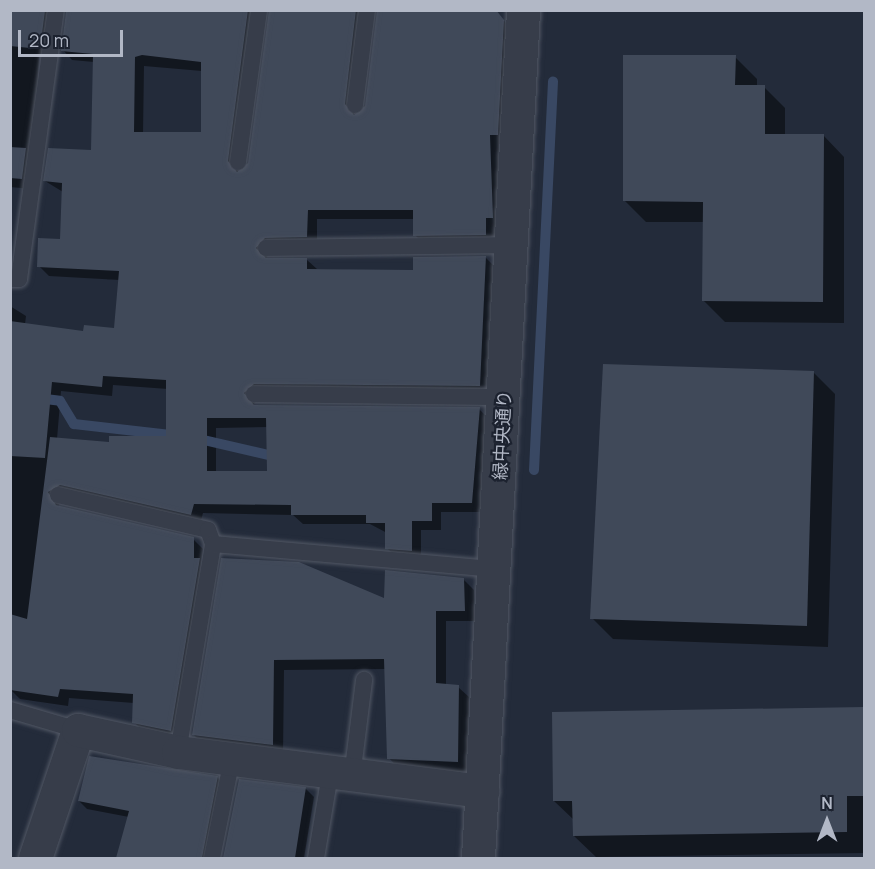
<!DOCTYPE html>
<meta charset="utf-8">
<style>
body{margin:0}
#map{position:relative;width:875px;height:869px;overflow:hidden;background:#232b3a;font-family:Manrope,"Noto Sans JP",sans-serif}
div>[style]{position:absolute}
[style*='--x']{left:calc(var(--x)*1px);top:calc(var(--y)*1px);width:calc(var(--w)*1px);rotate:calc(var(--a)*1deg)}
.shadow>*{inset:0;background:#0007}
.stream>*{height:10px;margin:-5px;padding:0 5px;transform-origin:5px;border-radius:5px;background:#394863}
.building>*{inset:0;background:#404959}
.roads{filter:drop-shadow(0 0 2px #525865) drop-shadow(0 0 2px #525865)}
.lane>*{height:16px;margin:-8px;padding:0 8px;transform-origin:8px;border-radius:8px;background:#373d4a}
.street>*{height:33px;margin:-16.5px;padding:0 16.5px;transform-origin:16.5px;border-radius:16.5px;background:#373d4a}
span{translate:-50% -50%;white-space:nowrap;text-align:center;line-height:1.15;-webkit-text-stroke:4.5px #1c222f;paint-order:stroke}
.street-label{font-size:18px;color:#b2b8c6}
.frame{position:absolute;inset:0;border:12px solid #b2b8c6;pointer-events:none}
.north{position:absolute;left:797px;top:791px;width:60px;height:60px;-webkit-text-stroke:4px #1c222f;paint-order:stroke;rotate:0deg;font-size:16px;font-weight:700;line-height:24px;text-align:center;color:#b2b8c6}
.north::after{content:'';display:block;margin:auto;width:21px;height:27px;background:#b2b8c6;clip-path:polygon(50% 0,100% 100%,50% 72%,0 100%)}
.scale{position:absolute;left:18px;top:30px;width:105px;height:27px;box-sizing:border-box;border:3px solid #b2b8c6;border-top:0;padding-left:8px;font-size:18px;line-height:21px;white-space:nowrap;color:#b2b8c6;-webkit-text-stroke:4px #1c222f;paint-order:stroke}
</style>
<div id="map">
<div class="shadow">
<div style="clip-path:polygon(10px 10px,45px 10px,55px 21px,50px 58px,39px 57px,32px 189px,10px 187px)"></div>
<div style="clip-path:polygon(evenodd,98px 10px,265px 10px,258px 19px,238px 173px,250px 164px,271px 10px,373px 10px,366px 19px,353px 118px,498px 14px,513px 31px,507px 144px,499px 144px,502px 227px,495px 244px,425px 245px,415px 235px,415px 219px,317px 219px,317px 246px,275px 247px,264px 260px,307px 260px,317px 269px,415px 272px,485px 257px,495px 267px,489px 396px,264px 393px,252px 406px,479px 409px,489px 419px,481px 512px,441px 512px,441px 530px,421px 530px,421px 560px,397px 558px,387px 548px,387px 533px,370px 524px,303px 524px,293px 515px,203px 513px,200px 524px,64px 494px,58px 507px,193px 539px,203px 549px,180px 740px,144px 732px,134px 722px,134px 703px,69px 698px,68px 706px,20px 699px,10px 689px,10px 306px,26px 316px,25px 324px,84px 333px,116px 329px,120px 280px,49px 276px,39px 266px,61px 241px,63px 192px,45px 181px,93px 151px,94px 62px,72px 60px,63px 50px,98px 10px,144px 66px,202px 71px,202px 134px,143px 134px,144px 66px,98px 10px,113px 385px,168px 389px,168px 437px,111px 443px,57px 439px,61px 391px,112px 396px,113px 385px,98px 10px,268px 427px,268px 473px,216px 472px,216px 428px,268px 427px)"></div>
<div style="clip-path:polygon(735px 57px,757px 79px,757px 87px,764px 87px,785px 108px,785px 135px,823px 135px,844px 157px,844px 323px,725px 322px,704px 301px,704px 222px,646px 222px,624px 200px)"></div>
<div style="clip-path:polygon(813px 372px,835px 394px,828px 647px,613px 639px,592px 618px)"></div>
<div style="clip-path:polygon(222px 560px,386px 600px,464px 580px,474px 590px,475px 621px,446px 621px,446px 685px,458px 687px,469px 697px,468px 772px,399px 769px,389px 758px,386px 669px,284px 670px,283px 755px,204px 745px,193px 734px)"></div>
<div style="clip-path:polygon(864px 709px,864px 853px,596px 857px,574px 836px,574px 820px,554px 801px,553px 713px)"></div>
<div style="clip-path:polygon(90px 757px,217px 777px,225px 785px,210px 858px,117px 858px,129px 817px,87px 809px,79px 801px)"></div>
<div style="clip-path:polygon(240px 780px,306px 789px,314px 797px,304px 858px,224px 858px)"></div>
</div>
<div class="stream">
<div style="--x:37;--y:398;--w:23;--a:7"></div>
<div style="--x:60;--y:401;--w:27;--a:59"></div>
<div style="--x:74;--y:424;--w:106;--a:6.5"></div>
<div style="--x:195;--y:438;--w:88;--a:13.1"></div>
<div style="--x:534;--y:470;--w:389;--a:-87.2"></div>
</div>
<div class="building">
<div style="clip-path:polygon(evenodd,96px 10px,248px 10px,228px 161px,237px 172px,248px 163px,269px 10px,356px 10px,345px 104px,354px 115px,365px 106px,377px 10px,496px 10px,504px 20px,498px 135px,490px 135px,493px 218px,486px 218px,486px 235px,413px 236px,413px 210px,308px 210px,307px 237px,265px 238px,256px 248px,266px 258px,307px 258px,307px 269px,413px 270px,413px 257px,486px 256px,480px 386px,254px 384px,244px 393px,254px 405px,480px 407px,472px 503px,432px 503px,432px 521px,412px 521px,412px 551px,385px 549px,385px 523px,366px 523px,366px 515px,291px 515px,291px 505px,194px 504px,191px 515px,60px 485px,48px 492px,56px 505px,194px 537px,194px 558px,200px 558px,171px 731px,132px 723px,133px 694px,60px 689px,58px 697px,10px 690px,10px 614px,27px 619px,50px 437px,109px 442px,109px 436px,166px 436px,166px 380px,103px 376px,102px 387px,52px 382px,45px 458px,10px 456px,10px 321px,83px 331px,84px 325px,114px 328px,119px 271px,37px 267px,38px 238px,60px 239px,62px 183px,43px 181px,48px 148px,91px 150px,93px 54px,61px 51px,66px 12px,96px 10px,142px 55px,201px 62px,201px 132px,134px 132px,135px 57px,142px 55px,96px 10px,207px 418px,266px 418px,267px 471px,207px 471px,207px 418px)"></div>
<div style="clip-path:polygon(10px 11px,45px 11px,40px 49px,10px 46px)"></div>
<div style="clip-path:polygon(623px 55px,736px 55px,735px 85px,765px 85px,765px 134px,824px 134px,823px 302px,702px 301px,703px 202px,623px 201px)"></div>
<div style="clip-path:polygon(10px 147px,26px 148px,22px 179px,10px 178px)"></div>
<div style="clip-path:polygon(603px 364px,814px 371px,807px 626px,590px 619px)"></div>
<div style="clip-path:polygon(221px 558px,299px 562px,384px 598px,385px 570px,464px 578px,465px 611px,436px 611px,436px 683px,459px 685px,458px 762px,387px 759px,384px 659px,274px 660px,273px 745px,192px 735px)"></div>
<div style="clip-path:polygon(864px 707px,864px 796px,847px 796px,847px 832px,573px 836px,572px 801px,553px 801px,552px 712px)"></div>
<div style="clip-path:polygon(89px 756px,218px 776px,202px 858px,116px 858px,129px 811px,78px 801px)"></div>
<div style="clip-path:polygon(239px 779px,306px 787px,295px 858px,223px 858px)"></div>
</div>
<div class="roads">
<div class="lane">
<div style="--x:355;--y:105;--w:96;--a:-82.8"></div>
<div style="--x:238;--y:162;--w:153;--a:-82.1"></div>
<div style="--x:266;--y:248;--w:245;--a:-0.7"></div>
<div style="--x:10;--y:279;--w:9;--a:0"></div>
<div style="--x:19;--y:279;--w:272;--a:-82.2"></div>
<div style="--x:254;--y:394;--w:249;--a:0.7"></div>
<div style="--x:58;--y:495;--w:154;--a:13.1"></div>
<div style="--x:208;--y:530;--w:15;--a:70"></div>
<div style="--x:10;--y:710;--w:71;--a:16.4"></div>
<div style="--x:178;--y:752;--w:211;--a:-80.4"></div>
<div style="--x:213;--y:544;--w:283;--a:5.1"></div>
<div style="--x:352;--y:777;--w:98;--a:-82.9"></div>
<div style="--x:212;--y:858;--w:101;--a:-78.6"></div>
<div style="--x:316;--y:858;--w:85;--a:-80.5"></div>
</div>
<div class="street">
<div style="--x:35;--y:858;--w:135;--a:-71.4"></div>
<div style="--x:78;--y:730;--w:102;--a:12.4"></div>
<div style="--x:178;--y:752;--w:307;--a:7.3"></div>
<div style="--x:478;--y:858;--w:849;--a:-86.96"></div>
</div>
</div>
<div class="street-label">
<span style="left:502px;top:435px;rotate:-87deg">緑中央通り</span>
</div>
<div class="frame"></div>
<div class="north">N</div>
<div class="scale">20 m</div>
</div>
